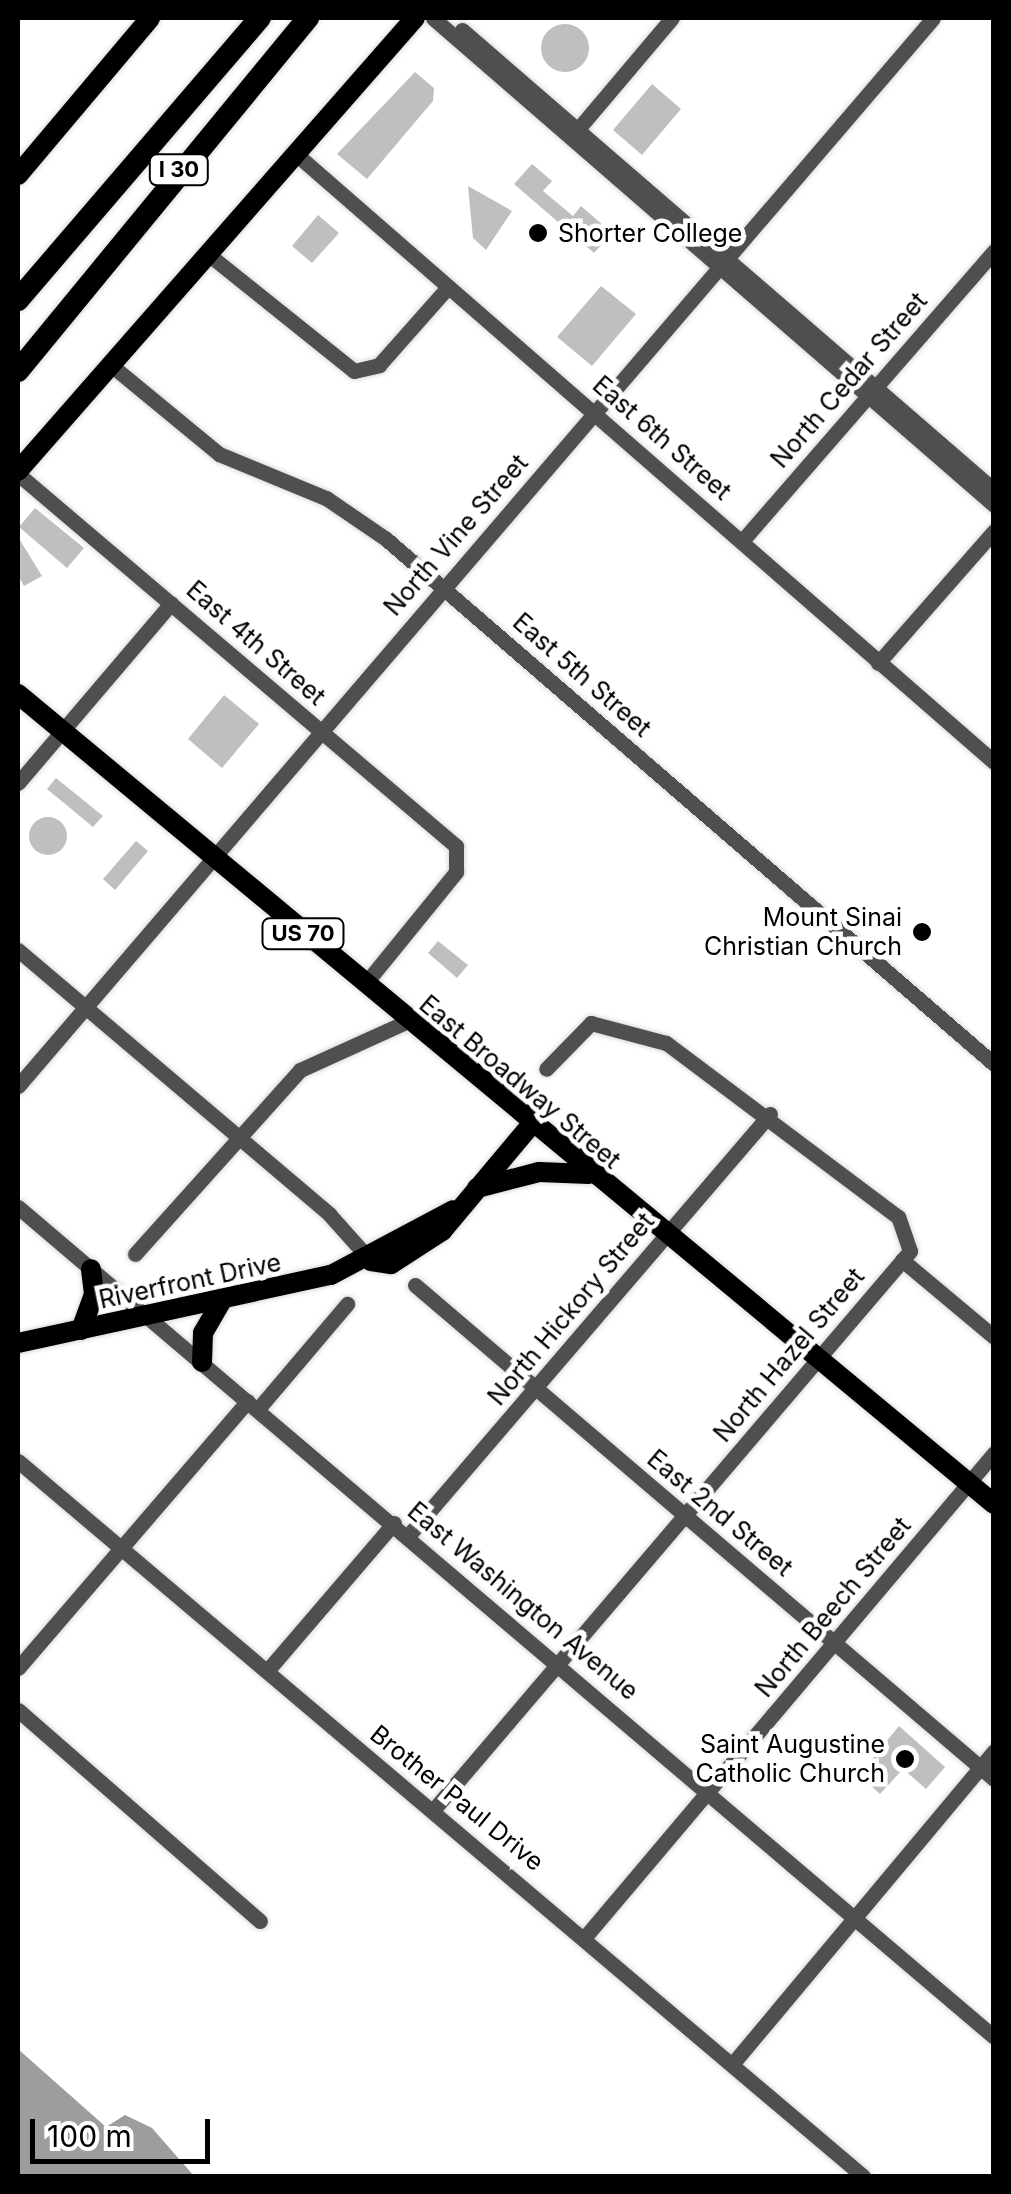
<!DOCTYPE html>
<style>
body{margin:0}
#map{position:relative;width:1011px;height:2194px;overflow:hidden;background:#fff;font-family:Inter,sans-serif}
div>[style]{position:absolute}
[style*='--x']{left:calc(var(--x)*1px);top:calc(var(--y)*1px);width:calc(var(--w)*1px);rotate:calc(var(--a)*1deg)}
.water>*{inset:0;background:#9d9d9d}
.building>*{inset:0;background:#bfbfbf}
.round{border-radius:50%}
.roads{filter:drop-shadow(0 0 2px #dbdbdb) drop-shadow(0 0 2px #dbdbdb)}
.minor>*{height:15px;margin:-7.5px;padding:0 7.5px;transform-origin:7.5px;border-radius:7.5px;background:#4f4f4f}
.major>*{height:20px;margin:-10px;padding:0 10px;transform-origin:10px;border-radius:10px;background:#000}
.highway>*{height:22px;margin:-11px;padding:0 11px;transform-origin:11px;border-radius:11px;background:#000}
.dots>*{width:28px;height:28px;translate:-50% -50%;box-sizing:border-box;border:5px solid #fff;border-radius:50%}
span{translate:-50% -50%;white-space:nowrap;text-align:center;line-height:1.15;-webkit-text-stroke:9px #fff;paint-order:stroke}
.shield-label span{padding:2px 8px;background:#fff;border:2px solid;border-radius:8px;-webkit-text-stroke-width:0}
.shield-label{font-size:22px;color:#000;font-weight:700}
.poi-label{font-size:25px;color:#000}
.left{translate:0 -50%;text-align:left}
.right{translate:-100% -50%;text-align:right}
.street-label{font-size:25px;color:#000}
.frame{position:absolute;inset:0;border:20px solid #000;pointer-events:none}
.scale{position:absolute;left:30px;top:2119px;width:180px;height:45px;box-sizing:border-box;border:5px solid #000;border-top:0;padding-left:12px;font-size:30px;line-height:35px;white-space:nowrap;color:#000;-webkit-text-stroke:8px #fff;paint-order:stroke}
</style>
<div id="map">
<div class="water">
<div style="clip-path:polygon(18px 2049px,106px 2127px,125px 2115px,152px 2128px,194px 2176px,18px 2176px)"></div>
</div>
<div class="building">
<div class="round" style="left:541px;top:24px;width:48px;height:48px"></div>
<div style="clip-path:polygon(415px 72px,434px 88px,433px 101px,367px 179px,337px 154px)"></div>
<div style="clip-path:polygon(652px 84px,681px 109px,642px 155px,613px 130px)"></div>
<div style="clip-path:polygon(532px 164px,552px 181px,543px 191px,573px 216px,581px 206px,612px 233px,594px 253px,514px 184px)"></div>
<div style="clip-path:polygon(468px 186px,512px 211px,486px 250px,473px 238px)"></div>
<div style="clip-path:polygon(318px 215px,339px 233px,312px 263px,292px 246px)"></div>
<div style="clip-path:polygon(601px 286px,636px 314px,592px 366px,557px 337px)"></div>
<div style="clip-path:polygon(35px 508px,84px 548px,67px 568px,19px 527px)"></div>
<div style="clip-path:polygon(18px 537px,42px 576px,24px 586px,18px 575px)"></div>
<div style="clip-path:polygon(224px 695px,259px 724px,222px 768px,188px 739px)"></div>
<div style="clip-path:polygon(56px 778px,103px 816px,93px 827px,47px 789px)"></div>
<div class="round" style="left:29px;top:817px;width:38px;height:38px"></div>
<div style="clip-path:polygon(136px 841px,148px 851px,115px 890px,103px 879px)"></div>
<div style="clip-path:polygon(438px 941px,468px 965px,457px 978px,428px 953px)"></div>
<div style="clip-path:polygon(899px 1726px,945px 1767px,926px 1789px,903px 1769px,880px 1794px,859px 1775px)"></div>
</div>
<div class="roads">
<div class="minor">
<div style="--x:433;--y:18;--w:743;--a:40.96"></div>
<div style="--x:462;--y:30;--w:703;--a:40.85"></div>
<div style="--x:573;--y:135;--w:153;--a:-49.8"></div>
<div style="--x:296;--y:154;--w:926;--a:41.06"></div>
<div style="--x:208;--y:254;--w:187;--a:38.7"></div>
<div style="--x:354;--y:371;--w:26;--a:-13"></div>
<div style="--x:379;--y:365;--w:104;--a:-48.5"></div>
<div style="--x:111;--y:365;--w:140;--a:39.5"></div>
<div style="--x:219;--y:454;--w:116;--a:22.4"></div>
<div style="--x:326;--y:498;--w:73;--a:34.3"></div>
<div style="--x:386;--y:539;--w:803;--a:40.81"></div>
<div style="--x:18;--y:474;--w:575;--a:40.34"></div>
<div style="--x:456;--y:846;--w:26;--a:90"></div>
<div style="--x:456;--y:872;--w:144;--a:129.1"></div>
<div style="--x:742;--y:541;--w:384;--a:-49"></div>
<div style="--x:878;--y:663;--w:176;--a:-48.7"></div>
<div style="--x:18;--y:783;--w:236;--a:-49.6"></div>
<div style="--x:18;--y:950;--w:408;--a:40.3"></div>
<div style="--x:329;--y:1214;--w:63;--a:48.2"></div>
<div style="--x:18;--y:1086;--w:1406;--a:-49.41"></div>
<div style="--x:18;--y:1207;--w:1281;--a:40.38"></div>
<div style="--x:135;--y:1254;--w:247;--a:-48.1"></div>
<div style="--x:300;--y:1070;--w:119;--a:-24.4"></div>
<div style="--x:902;--y:1260;--w:120;--a:39.9"></div>
<div style="--x:415;--y:1285;--w:761;--a:40.47"></div>
<div style="--x:258;--y:1409;--w:138;--a:-49.7"></div>
<div style="--x:18;--y:1461;--w:1107;--a:40.24"></div>
<div style="--x:408;--y:1536;--w:556;--a:-49.38"></div>
<div style="--x:18;--y:1668;--w:352;--a:-49.3"></div>
<div style="--x:267;--y:1671;--w:195;--a:-49.4"></div>
<div style="--x:18;--y:1710;--w:321;--a:41.1"></div>
<div style="--x:435;--y:1808;--w:732;--a:-49.54"></div>
<div style="--x:910;--y:1251;--w:36;--a:-109"></div>
<div style="--x:898;--y:1217;--w:290;--a:-143.1"></div>
<div style="--x:666;--y:1043;--w:78;--a:-165.1"></div>
<div style="--x:591;--y:1023;--w:64;--a:134.4"></div>
<div style="--x:585;--y:1937;--w:634;--a:-49.8"></div>
<div style="--x:734;--y:2062;--w:405;--a:-50.1"></div>
</div>
<div class="major">
<div style="--x:18;--y:175;--w:205;--a:-49.9"></div>
<div style="--x:18;--y:471;--w:602;--a:-48.77"></div>
<div style="--x:18;--y:694;--w:1268;--a:39.69"></div>
<div style="--x:477;--y:1188;--w:64;--a:-14.5"></div>
<div style="--x:539;--y:1172;--w:50;--a:2.3"></div>
<div style="--x:371;--y:1261;--w:20;--a:9"></div>
<div style="--x:391;--y:1264;--w:61;--a:-32.9"></div>
<div style="--x:442;--y:1231;--w:137;--a:-50"></div>
<div style="--x:81;--y:1330;--w:38;--a:-70"></div>
<div style="--x:94;--y:1294;--w:25;--a:-97"></div>
<div style="--x:18;--y:1343;--w:320;--a:-12.3"></div>
<div style="--x:331;--y:1275;--w:138;--a:-28"></div>
<div style="--x:202;--y:1362;--w:29;--a:-88"></div>
<div style="--x:203;--y:1333;--w:39;--a:-60"></div>
</div>
<div class="highway">
<div style="--x:18;--y:300;--w:372;--a:-49.4"></div>
<div style="--x:18;--y:371;--w:457;--a:-50.6"></div>
</div>
</div>
<div class="dots">
<div style="left:538px;top:233px;background:#000"></div>
<div style="left:922px;top:932px;background:#000"></div>
<div style="left:905px;top:1759px;background:#000"></div>
</div>
<div class="shield-label">
<span style="left:179px;top:170px">I 30</span>
<span style="left:303px;top:934px">US 70</span>
</div>
<div class="poi-label">
<span class="left" style="left:558px;top:233px">Shorter College</span>
<span class="right" style="left:902px;top:932px">Mount Sinai<br>Christian Church</span>
<span class="right" style="left:885px;top:1759px">Saint Augustine<br>Catholic Church</span>
</div>
<div class="street-label">
<span style="left:849px;top:380px;rotate:-49deg">North Cedar Street</span>
<span style="left:662px;top:438px;rotate:41deg">East 6th Street</span>
<span style="left:456px;top:535px;rotate:-49deg">North Vine Street</span>
<span style="left:256px;top:643px;rotate:41deg">East 4th Street</span>
<span style="left:582px;top:675px;rotate:41deg">East 5th Street</span>
<span style="left:520px;top:1082px;rotate:40deg">East Broadway Street</span>
<span style="left:190px;top:1281px;rotate:-12deg">Riverfront Drive</span>
<span style="left:571px;top:1309px;rotate:-50deg">North Hickory Street</span>
<span style="left:789px;top:1355px;rotate:-50deg">North Hazel Street</span>
<span style="left:720px;top:1513px;rotate:40deg">East 2nd Street</span>
<span style="left:523px;top:1601px;rotate:40deg">East Washington Avenue</span>
<span style="left:833px;top:1607px;rotate:-50deg">North Beech Street</span>
<span style="left:457px;top:1798px;rotate:39deg">Brother Paul Drive</span>
</div>
<div class="frame"></div>
<div class="scale">100 m</div>
</div>
